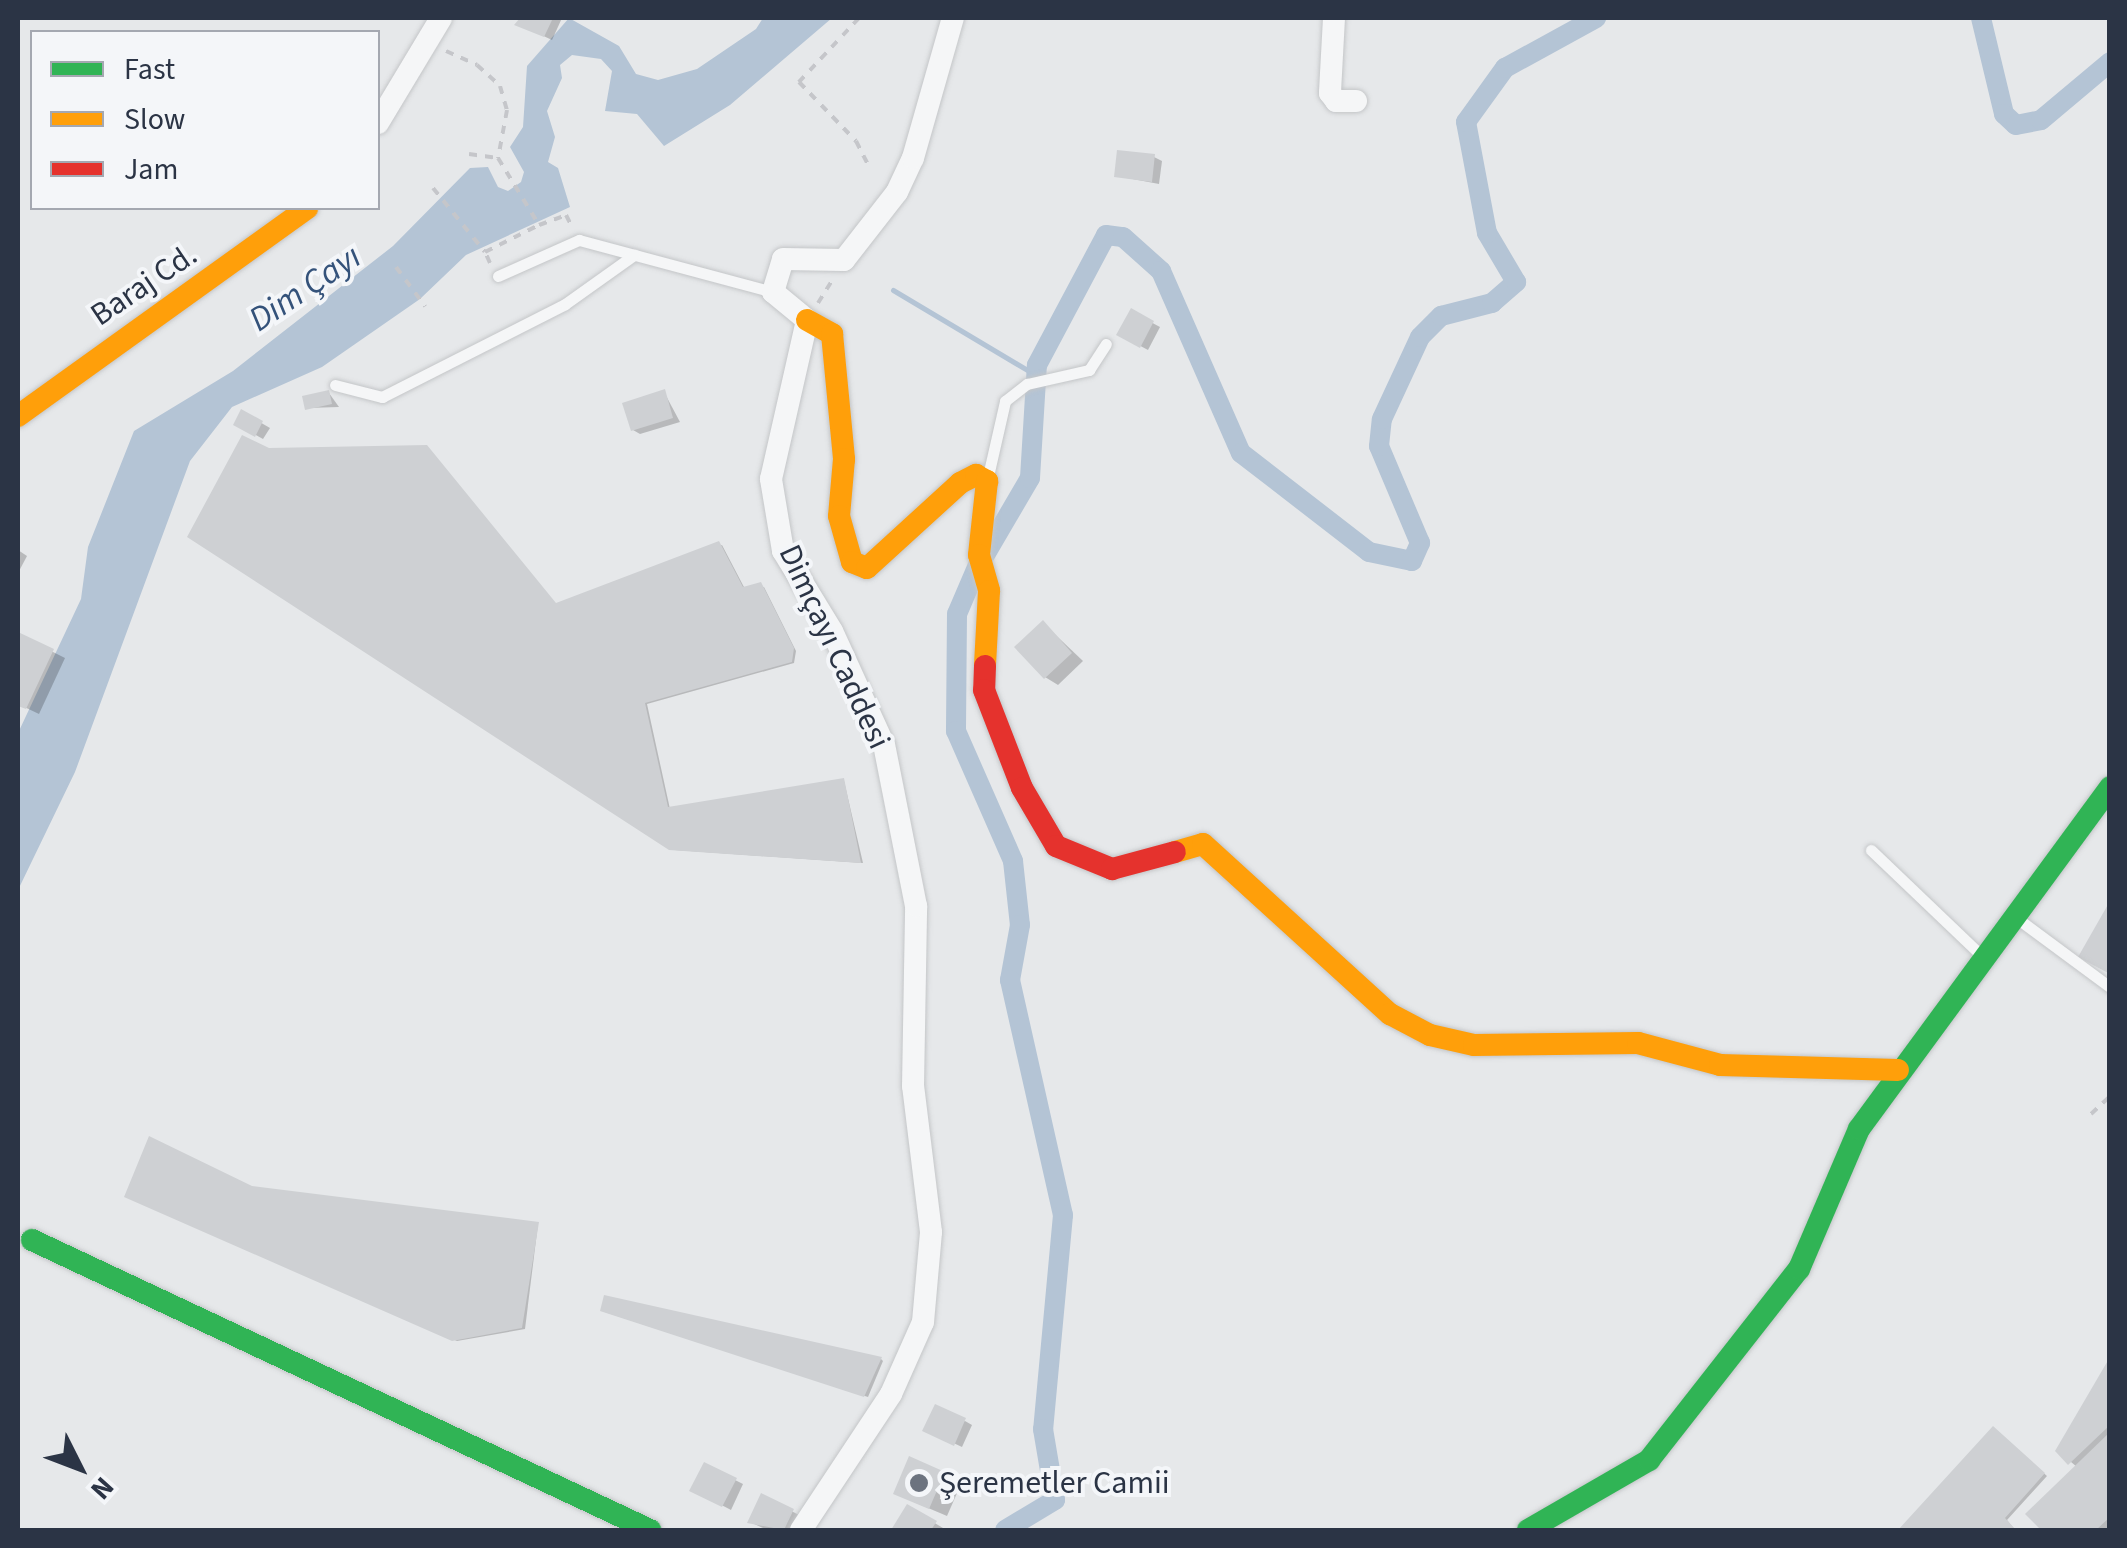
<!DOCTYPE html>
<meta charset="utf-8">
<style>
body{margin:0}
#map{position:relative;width:2127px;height:1548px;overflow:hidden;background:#e6e8ea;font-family:"Source Sans 3",sans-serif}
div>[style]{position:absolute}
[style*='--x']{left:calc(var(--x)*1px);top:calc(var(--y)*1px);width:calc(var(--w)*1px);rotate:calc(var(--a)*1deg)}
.water>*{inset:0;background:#b4c4d5}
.shadow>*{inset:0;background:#0003}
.stream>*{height:5px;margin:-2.5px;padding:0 2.5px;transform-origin:2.5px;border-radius:2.5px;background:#b4c4d5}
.canal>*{height:20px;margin:-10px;padding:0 10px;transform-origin:10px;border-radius:10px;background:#b4c4d5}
.building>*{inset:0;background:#ced0d3}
.path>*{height:4px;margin-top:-2px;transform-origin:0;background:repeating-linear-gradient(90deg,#c5c6ca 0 8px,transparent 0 16px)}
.roads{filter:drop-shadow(0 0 2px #c4c6c8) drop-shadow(0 0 2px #c4c6c8)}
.lane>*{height:11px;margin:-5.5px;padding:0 5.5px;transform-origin:5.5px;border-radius:5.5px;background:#f5f6f7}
.street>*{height:22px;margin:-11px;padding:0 11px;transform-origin:11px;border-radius:11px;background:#f5f6f7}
.fast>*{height:22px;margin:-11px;padding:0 11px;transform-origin:11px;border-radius:11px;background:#30b455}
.slow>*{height:22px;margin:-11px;padding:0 11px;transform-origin:11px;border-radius:11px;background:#ff9f0a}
.jam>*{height:22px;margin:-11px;padding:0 11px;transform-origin:11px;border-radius:11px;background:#e5322d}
.dots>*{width:28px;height:28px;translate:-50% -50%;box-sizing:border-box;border:5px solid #f4f6f9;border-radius:50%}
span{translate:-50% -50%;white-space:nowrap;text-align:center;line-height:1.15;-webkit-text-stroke:8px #f4f6f9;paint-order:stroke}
.street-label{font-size:32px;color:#2b3445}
.poi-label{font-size:32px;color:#2b3445}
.left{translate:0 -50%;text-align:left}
.water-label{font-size:35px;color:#34527a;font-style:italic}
.frame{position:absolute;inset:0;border:20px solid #2b3445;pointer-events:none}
.legend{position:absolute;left:30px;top:30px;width:350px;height:180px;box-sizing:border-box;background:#f4f6f9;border:2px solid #a4a8b1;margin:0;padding:12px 18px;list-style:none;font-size:30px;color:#2b3445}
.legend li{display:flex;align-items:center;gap:20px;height:50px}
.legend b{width:50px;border:2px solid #a4a8b1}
.north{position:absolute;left:30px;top:1418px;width:100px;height:100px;-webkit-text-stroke:8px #f4f6f9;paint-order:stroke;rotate:132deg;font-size:28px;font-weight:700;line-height:40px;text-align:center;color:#2b3445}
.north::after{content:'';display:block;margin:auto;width:35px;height:45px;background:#2b3445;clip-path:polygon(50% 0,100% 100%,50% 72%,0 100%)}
</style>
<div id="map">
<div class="water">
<div style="clip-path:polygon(569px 18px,619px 46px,636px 74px,658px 80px,697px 69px,756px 29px,763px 18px,832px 18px,730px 105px,664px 146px,637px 114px,605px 111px,612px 71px,601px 59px,572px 55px,560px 65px,562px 78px,547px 111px,555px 137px,548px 162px,558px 168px,570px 207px,466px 255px,420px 299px,322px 367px,232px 407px,190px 461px,75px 772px,18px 890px,18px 733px,81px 599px,88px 547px,134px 431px,233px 371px,393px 246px,470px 168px,488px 167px,498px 187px,508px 191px,521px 182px,524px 172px,510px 147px,523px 127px,527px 66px)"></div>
</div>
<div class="shadow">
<div style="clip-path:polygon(523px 18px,562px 18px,552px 40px,518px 24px)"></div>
<div style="clip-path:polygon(1154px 157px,1162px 161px,1159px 184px,1117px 176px)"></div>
<div style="clip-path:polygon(1132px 312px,1160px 327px,1148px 350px,1120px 335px)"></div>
<div style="clip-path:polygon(664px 392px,680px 422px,640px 434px,633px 430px)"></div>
<div style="clip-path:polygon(329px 393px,339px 407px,307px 408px)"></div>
<div style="clip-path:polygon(242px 412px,270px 428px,263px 439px,236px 424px)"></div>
<div style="clip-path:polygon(427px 447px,557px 606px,722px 545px,745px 589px,764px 587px,796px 651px,794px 663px,647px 704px,670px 809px,844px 781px,863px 863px,675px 850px,268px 450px)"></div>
<div style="clip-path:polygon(18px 550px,27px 556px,18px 573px)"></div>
<div style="clip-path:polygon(1043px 623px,1083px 661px,1058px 685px,1045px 677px)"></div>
<div style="clip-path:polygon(19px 635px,65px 658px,39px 714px,18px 704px)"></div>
<div style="clip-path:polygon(252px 1188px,538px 1224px,525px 1329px,457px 1341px,127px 1196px)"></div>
<div style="clip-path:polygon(605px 1312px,881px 1359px,883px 1361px,868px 1397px)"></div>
<div style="clip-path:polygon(2110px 1362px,2110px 1530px,2045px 1530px,2029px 1514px,2077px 1467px,2058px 1451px)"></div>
<div style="clip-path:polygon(965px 1421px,972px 1425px,962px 1447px,930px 1432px)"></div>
<div style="clip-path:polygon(1993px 1429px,2047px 1476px,2007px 1520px,2015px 1530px,1902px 1530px)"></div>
<div style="clip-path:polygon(705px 1465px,743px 1484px,731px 1510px,693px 1490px)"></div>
<div style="clip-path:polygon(944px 1474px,961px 1484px,947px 1516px,914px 1502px)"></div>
<div style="clip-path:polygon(762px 1496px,801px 1516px,793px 1530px,767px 1530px,750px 1522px)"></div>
<div style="clip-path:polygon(908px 1507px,943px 1528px,941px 1530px,894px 1530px)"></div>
</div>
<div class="stream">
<div style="--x:893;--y:290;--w:164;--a:30.8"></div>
</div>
<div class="canal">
<div style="--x:1981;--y:18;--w:99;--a:76.5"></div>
<div style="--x:2004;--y:114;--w:16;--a:43"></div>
<div style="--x:2016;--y:125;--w:25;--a:-11"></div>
<div style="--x:2041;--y:120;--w:90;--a:-40"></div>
<div style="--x:985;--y:555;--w:89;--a:-59.7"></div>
<div style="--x:1030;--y:478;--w:113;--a:-86.5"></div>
<div style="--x:1037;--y:365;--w:147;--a:-62"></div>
<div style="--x:1106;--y:235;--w:17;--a:7"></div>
<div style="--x:1123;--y:237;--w:51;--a:41.8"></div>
<div style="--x:1161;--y:271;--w:199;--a:66.3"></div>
<div style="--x:1241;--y:453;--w:162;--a:37.7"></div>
<div style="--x:1369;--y:552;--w:44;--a:11.8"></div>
<div style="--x:1412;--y:561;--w:20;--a:-66"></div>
<div style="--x:1420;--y:543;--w:105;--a:-112.9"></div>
<div style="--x:1379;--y:446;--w:27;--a:-84"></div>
<div style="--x:1382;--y:419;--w:90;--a:-65.1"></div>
<div style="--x:1420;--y:337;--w:30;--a:-45"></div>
<div style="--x:1441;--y:316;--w:53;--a:-14.3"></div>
<div style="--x:1492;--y:303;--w:32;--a:-41"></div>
<div style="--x:1516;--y:282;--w:57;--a:-120.6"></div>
<div style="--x:1487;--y:233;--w:113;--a:-100.7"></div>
<div style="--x:1466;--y:122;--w:67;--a:-54.2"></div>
<div style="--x:1505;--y:68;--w:104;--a:-28.8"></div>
<div style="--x:978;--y:565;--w:53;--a:113.2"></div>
<div style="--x:957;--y:614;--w:117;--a:90.5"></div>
<div style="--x:956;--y:731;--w:142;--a:66.3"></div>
<div style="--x:1013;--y:861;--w:64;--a:83.8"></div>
<div style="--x:1020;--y:925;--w:56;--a:100.3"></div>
<div style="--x:1010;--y:980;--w:241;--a:77.3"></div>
<div style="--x:1063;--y:1215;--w:215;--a:95.3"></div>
<div style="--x:1043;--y:1429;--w:72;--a:80.4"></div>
<div style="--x:1055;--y:1500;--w:58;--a:149"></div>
</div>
<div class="building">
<div style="clip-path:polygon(520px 18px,553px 18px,544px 37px,514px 25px)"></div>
<div style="clip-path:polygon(1117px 150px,1155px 154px,1152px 182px,1114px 177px)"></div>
<div style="clip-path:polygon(1131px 308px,1154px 321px,1140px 348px,1116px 335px)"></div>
<div style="clip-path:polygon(665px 389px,673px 418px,631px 431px,622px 403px)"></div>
<div style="clip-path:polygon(329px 390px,332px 404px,305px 410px,302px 396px)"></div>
<div style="clip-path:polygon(241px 409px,263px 421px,255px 437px,233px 425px)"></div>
<div style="clip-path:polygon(242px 435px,269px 448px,427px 445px,556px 603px,719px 541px,743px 587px,761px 582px,794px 648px,792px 662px,645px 703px,668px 807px,844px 778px,861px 863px,669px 850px,187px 537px)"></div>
<div style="clip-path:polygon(1043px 620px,1072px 653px,1044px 679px,1014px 647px)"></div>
<div style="clip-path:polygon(18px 632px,54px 649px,26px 709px,18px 706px)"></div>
<div style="clip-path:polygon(2110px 901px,2110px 974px,2078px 957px)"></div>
<div style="clip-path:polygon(149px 1136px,252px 1186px,539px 1222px,522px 1328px,452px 1341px,124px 1197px)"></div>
<div style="clip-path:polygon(604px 1295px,882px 1357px,864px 1397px,600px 1311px)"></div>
<div style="clip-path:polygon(2110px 1357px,2110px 1425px,2068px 1465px,2055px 1451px)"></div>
<div style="clip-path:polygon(935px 1404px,966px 1418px,954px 1446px,922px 1431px)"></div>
<div style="clip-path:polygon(1993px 1426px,2045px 1473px,2005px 1518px,2016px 1530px,1898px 1530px)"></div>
<div style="clip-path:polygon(2110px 1432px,2110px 1517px,2096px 1530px,2041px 1530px,2025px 1514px)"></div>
<div style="clip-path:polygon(909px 1456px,945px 1472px,929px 1509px,893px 1494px)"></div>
<div style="clip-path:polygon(704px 1462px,737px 1478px,722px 1507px,689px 1491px)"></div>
<div style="clip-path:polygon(761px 1493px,794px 1509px,784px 1530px,747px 1523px)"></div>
<div style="clip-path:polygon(907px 1504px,937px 1521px,931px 1530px,891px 1530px)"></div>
</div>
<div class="path">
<div style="--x:859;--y:18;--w:88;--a:133.2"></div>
<div style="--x:799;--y:82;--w:82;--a:46"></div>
<div style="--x:856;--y:141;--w:31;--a:63"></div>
<div style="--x:446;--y:51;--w:34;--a:24"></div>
<div style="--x:477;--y:65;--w:31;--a:42"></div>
<div style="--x:500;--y:86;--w:25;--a:74"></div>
<div style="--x:507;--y:110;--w:49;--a:100.6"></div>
<div style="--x:469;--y:154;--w:29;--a:8"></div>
<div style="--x:498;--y:158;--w:79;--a:58.5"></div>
<div style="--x:433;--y:188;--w:82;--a:50.9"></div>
<div style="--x:490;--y:263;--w:12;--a:-114"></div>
<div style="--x:485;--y:252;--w:60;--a:-26.6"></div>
<div style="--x:539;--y:225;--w:29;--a:-20"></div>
<div style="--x:566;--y:215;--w:13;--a:63"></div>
<div style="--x:396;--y:267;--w:49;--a:53.4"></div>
<div style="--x:818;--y:303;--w:26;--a:-58"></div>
<div style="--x:2091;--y:1114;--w:26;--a:-43"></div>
</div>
<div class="roads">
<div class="lane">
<div style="--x:498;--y:276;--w:89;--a:-24"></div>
<div style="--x:579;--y:240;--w:201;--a:15"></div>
<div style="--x:335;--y:385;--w:49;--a:14.3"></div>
<div style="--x:382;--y:397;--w:205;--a:-26.9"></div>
<div style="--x:565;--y:304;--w:85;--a:-35.4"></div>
<div style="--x:988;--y:476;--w:77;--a:-77.2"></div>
<div style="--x:1005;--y:401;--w:28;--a:-38"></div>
<div style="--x:1027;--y:384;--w:64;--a:-12.7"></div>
<div style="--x:1089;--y:370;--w:31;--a:-57"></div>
<div style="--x:1871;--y:850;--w:155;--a:43.7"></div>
<div style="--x:2018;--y:919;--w:114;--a:36.5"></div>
</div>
<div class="street">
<div style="--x:1334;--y:18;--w:75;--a:93.1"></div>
<div style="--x:1330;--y:93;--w:10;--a:53"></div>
<div style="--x:1336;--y:101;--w:20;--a:0"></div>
<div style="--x:378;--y:123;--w:122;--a:-59"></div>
<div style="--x:801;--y:1530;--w:163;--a:-56.5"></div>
<div style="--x:891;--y:1394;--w:79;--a:-66"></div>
<div style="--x:923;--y:1322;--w:90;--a:-84.9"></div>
<div style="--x:931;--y:1232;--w:147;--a:-97"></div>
<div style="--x:913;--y:1086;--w:180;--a:-89"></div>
<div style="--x:916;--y:906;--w:164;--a:-101.2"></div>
<div style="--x:884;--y:745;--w:125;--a:-114.5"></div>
<div style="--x:832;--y:631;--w:94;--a:-121.5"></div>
<div style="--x:783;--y:551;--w:73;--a:-99.5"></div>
<div style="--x:771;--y:479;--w:163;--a:-77.2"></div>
<div style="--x:807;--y:320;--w:44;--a:-140.5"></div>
<div style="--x:773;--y:292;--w:34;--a:-73"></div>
<div style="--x:783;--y:259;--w:61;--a:0.9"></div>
<div style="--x:844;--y:260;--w:86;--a:-52.1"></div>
<div style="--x:897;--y:192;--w:38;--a:-65"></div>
<div style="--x:913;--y:158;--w:146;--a:-74.1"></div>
</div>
<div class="fast">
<div style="--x:32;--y:1240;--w:683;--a:25.14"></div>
<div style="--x:1528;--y:1530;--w:140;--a:-30"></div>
<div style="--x:1649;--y:1460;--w:243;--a:-51.9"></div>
<div style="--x:1799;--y:1269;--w:152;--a:-66.8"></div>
<div style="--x:1859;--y:1129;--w:424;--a:-53.7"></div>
</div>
<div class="slow">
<div style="--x:807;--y:320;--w:29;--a:29"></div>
<div style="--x:832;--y:334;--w:126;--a:84.5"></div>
<div style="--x:844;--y:459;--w:57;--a:95"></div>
<div style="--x:839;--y:516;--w:48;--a:74.2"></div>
<div style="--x:852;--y:562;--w:16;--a:22"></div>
<div style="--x:867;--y:568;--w:126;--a:-42.4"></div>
<div style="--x:960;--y:483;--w:18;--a:-27"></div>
<div style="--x:976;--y:475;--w:13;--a:29"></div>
<div style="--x:987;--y:481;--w:74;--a:96.2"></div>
<div style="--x:979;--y:555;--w:37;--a:74"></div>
<div style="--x:989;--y:591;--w:75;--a:93.1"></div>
<div style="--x:18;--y:416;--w:356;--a:-35.7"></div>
<div style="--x:1175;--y:852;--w:29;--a:-16"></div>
<div style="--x:1203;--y:844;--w:253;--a:42.3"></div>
<div style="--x:1390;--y:1014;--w:45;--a:27.7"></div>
<div style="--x:1430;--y:1035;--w:45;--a:12.8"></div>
<div style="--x:1474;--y:1045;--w:164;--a:-0.7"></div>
<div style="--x:1638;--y:1043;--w:85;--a:15"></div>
<div style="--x:1720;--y:1065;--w:178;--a:1.6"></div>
</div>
<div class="jam">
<div style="--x:985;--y:666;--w:24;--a:92"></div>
<div style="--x:984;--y:690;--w:105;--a:68.8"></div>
<div style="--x:1022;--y:788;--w:67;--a:59.6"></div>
<div style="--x:1056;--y:846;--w:61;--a:22.3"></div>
<div style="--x:1112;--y:869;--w:65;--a:-15.1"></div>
</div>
</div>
<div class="dots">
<div style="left:919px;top:1483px;background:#6c737f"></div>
</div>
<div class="street-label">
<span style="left:144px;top:285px;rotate:-34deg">Baraj Cd.</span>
<span style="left:834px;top:647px;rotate:65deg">Dimçayı Caddesi</span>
</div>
<div class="poi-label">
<span class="left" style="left:939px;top:1483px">Şeremetler Camii</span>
</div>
<div class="water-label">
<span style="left:305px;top:288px;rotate:-34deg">Dim Çayı</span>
</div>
<div class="frame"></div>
<ul class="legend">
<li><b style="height:12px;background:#30b455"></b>Fast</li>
<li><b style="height:12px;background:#ff9f0a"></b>Slow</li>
<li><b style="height:12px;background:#e5322d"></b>Jam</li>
</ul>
<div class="north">N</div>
</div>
